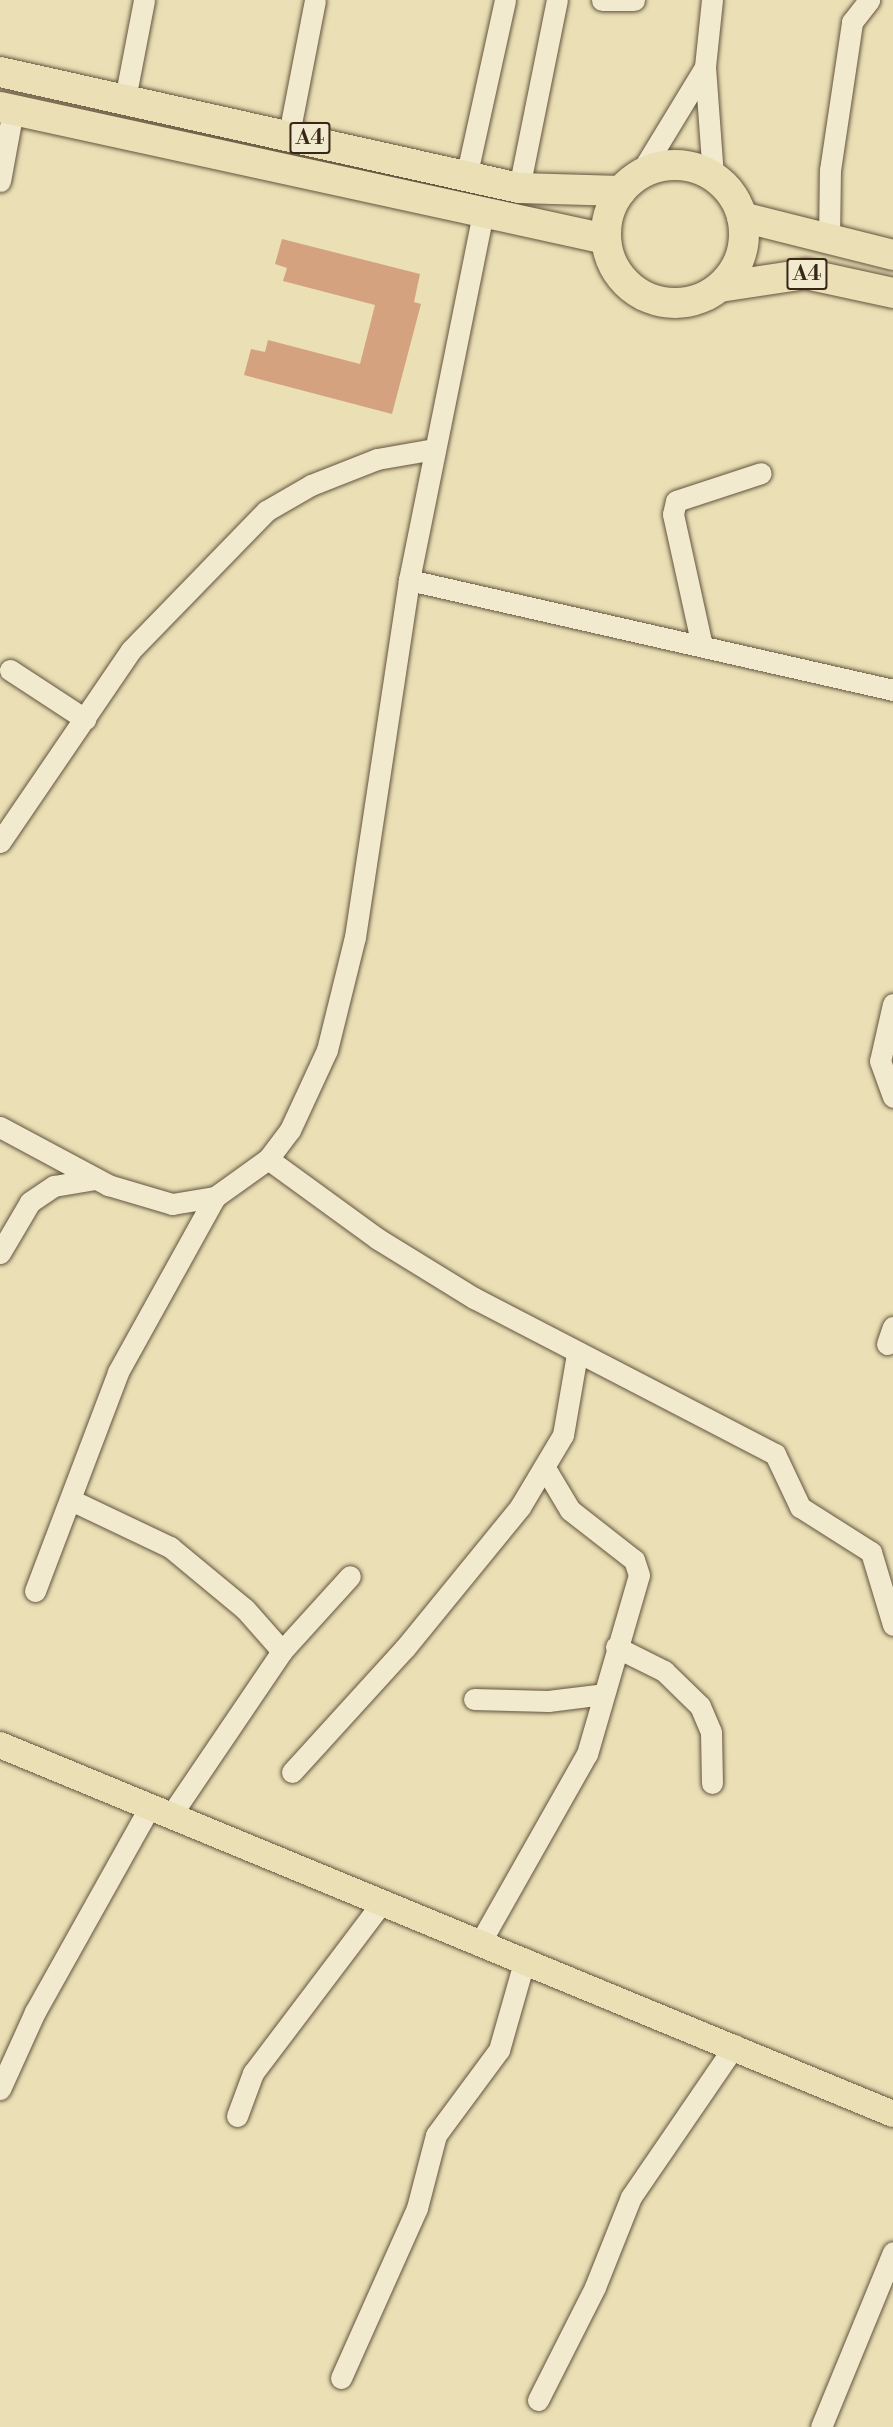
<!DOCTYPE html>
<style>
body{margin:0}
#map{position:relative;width:893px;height:2427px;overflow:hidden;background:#eadfb5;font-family:"Libre Bodoni",serif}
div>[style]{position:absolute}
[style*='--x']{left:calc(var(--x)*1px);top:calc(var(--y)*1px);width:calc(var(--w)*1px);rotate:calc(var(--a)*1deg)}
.building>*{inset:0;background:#d5a27f}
.roads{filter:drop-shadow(0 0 2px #64543e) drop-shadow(0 0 2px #64543e)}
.minor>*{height:21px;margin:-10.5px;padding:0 10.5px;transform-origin:10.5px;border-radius:10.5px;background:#f1eacf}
.major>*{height:26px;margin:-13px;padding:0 13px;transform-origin:13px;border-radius:13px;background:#eadfb5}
.highway>*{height:30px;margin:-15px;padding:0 15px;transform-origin:15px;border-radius:15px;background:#eadfb5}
.highway>.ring{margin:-15px;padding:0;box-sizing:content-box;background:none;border:30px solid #eadfb5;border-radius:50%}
span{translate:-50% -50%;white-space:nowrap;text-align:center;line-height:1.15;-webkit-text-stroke:4.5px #f1eacf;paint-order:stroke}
.shield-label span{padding:2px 4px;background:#f1eacf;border:2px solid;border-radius:4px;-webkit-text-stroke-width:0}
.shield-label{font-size:21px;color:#382617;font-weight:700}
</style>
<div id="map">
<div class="building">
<div style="clip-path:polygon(282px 239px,420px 274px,414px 302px,421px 304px,392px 414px,244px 375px,251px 349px,265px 352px,268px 340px,360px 364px,375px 305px,283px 281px,287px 268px,275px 264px)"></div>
</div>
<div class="roads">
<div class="minor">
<div style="--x:602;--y:0;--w:32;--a:0"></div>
<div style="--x:712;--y:0;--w:67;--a:96"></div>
<div style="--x:705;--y:67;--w:109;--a:85.8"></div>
<div style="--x:125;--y:99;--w:101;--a:-79.1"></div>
<div style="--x:289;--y:134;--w:136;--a:-79"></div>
<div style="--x:467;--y:173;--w:177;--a:-77.6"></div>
<div style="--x:640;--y:174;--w:125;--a:-58.7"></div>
<div style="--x:0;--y:181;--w:72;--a:-79.6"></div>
<div style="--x:519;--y:188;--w:192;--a:-78.6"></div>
<div style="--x:483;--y:213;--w:374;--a:101.4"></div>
<div style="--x:409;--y:580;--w:496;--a:12.8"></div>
<div style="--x:829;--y:239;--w:69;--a:-89.2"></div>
<div style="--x:830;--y:170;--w:150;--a:-81.5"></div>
<div style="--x:852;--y:22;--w:28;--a:-52"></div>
<div style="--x:702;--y:646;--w:135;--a:-102.4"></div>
<div style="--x:673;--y:514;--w:13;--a:-77"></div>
<div style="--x:676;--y:501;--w:89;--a:-18.2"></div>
<div style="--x:10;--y:670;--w:90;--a:33.2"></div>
<div style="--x:0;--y:842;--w:232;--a:-55.7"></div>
<div style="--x:131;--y:650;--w:194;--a:-45.8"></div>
<div style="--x:266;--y:511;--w:52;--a:-30"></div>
<div style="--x:311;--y:485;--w:71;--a:-21.5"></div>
<div style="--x:377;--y:459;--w:59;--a:-9.8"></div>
<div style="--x:893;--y:1004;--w:58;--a:102.8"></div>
<div style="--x:880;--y:1061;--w:38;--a:70"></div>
<div style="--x:0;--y:1127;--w:123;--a:28.2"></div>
<div style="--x:108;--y:1185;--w:67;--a:16.5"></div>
<div style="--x:172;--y:1204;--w:44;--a:-9.2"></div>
<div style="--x:215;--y:1197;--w:65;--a:-35.6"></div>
<div style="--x:268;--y:1159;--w:36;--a:-53"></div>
<div style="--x:290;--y:1130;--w:88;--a:-65.2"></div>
<div style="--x:327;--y:1050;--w:116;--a:-76.1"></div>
<div style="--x:355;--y:937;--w:361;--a:-81.4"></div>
<div style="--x:268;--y:1159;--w:136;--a:36"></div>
<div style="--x:378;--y:1239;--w:113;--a:31.6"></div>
<div style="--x:474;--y:1298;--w:339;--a:27.4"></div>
<div style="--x:775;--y:1454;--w:59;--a:64.7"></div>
<div style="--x:800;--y:1507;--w:84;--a:32.4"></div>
<div style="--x:871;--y:1552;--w:76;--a:73.2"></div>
<div style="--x:0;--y:1253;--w:59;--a:-59.5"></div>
<div style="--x:30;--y:1202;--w:29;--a:-34"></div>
<div style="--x:54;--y:1186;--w:42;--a:-9.7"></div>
<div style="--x:887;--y:1344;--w:18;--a:-71"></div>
<div style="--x:71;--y:1500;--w:110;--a:25.4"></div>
<div style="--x:170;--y:1547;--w:97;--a:39.6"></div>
<div style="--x:245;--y:1609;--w:56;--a:48.6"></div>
<div style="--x:35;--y:1591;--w:234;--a:-69.2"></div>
<div style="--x:118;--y:1372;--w:200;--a:-61"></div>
<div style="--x:616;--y:1647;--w:54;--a:26.6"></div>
<div style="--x:664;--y:1671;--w:50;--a:44.2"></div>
<div style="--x:700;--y:1706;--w:28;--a:67"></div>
<div style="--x:711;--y:1732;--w:51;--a:88.9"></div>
<div style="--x:474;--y:1699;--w:74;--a:1.5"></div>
<div style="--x:548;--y:1701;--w:56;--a:-7.1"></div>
<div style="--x:292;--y:1772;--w:168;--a:-47.7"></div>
<div style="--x:405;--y:1648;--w:182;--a:-50.8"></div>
<div style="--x:520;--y:1507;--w:84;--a:-59.2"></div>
<div style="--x:563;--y:1435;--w:82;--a:-80.2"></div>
<div style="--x:171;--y:1815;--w:198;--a:-55.9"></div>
<div style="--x:282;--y:1651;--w:101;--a:-47.8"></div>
<div style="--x:481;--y:1941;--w:215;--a:-60.5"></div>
<div style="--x:587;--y:1754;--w:186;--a:-73.8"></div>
<div style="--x:639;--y:1575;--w:16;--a:-108"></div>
<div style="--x:634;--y:1560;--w:81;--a:-142"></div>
<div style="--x:570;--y:1510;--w:49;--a:-120.8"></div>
<div style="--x:0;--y:2089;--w:85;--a:-65.6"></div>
<div style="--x:35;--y:2012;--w:236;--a:-60.8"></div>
<div style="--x:237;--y:2116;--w:46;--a:-69.6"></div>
<div style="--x:253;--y:2073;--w:216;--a:-52.9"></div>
<div style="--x:341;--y:2378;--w:186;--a:-65.9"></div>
<div style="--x:417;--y:2208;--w:75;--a:-75.4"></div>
<div style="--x:436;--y:2135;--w:106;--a:-53.5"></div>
<div style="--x:499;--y:2050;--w:95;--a:-74.1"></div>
<div style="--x:538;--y:2400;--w:127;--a:-63.2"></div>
<div style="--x:595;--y:2287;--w:97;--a:-68.2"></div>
<div style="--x:631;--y:2197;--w:184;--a:-55.6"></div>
<div style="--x:821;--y:2427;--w:189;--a:-67.6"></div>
</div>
<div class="major">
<div style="--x:0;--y:1745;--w:966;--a:22.45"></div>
</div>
<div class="highway">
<div style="--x:0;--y:72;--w:532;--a:12.6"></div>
<div style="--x:519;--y:188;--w:102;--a:1.7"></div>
<div style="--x:0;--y:107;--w:620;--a:12.29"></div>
<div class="ring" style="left:606px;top:165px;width:108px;height:108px"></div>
<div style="--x:742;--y:217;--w:156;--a:14.1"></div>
<div style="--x:720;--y:287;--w:87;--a:-8.6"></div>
<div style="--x:806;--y:274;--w:89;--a:12.3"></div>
</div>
</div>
<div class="shield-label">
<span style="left:310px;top:138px">A4</span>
<span style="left:807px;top:274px">A4</span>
</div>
</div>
